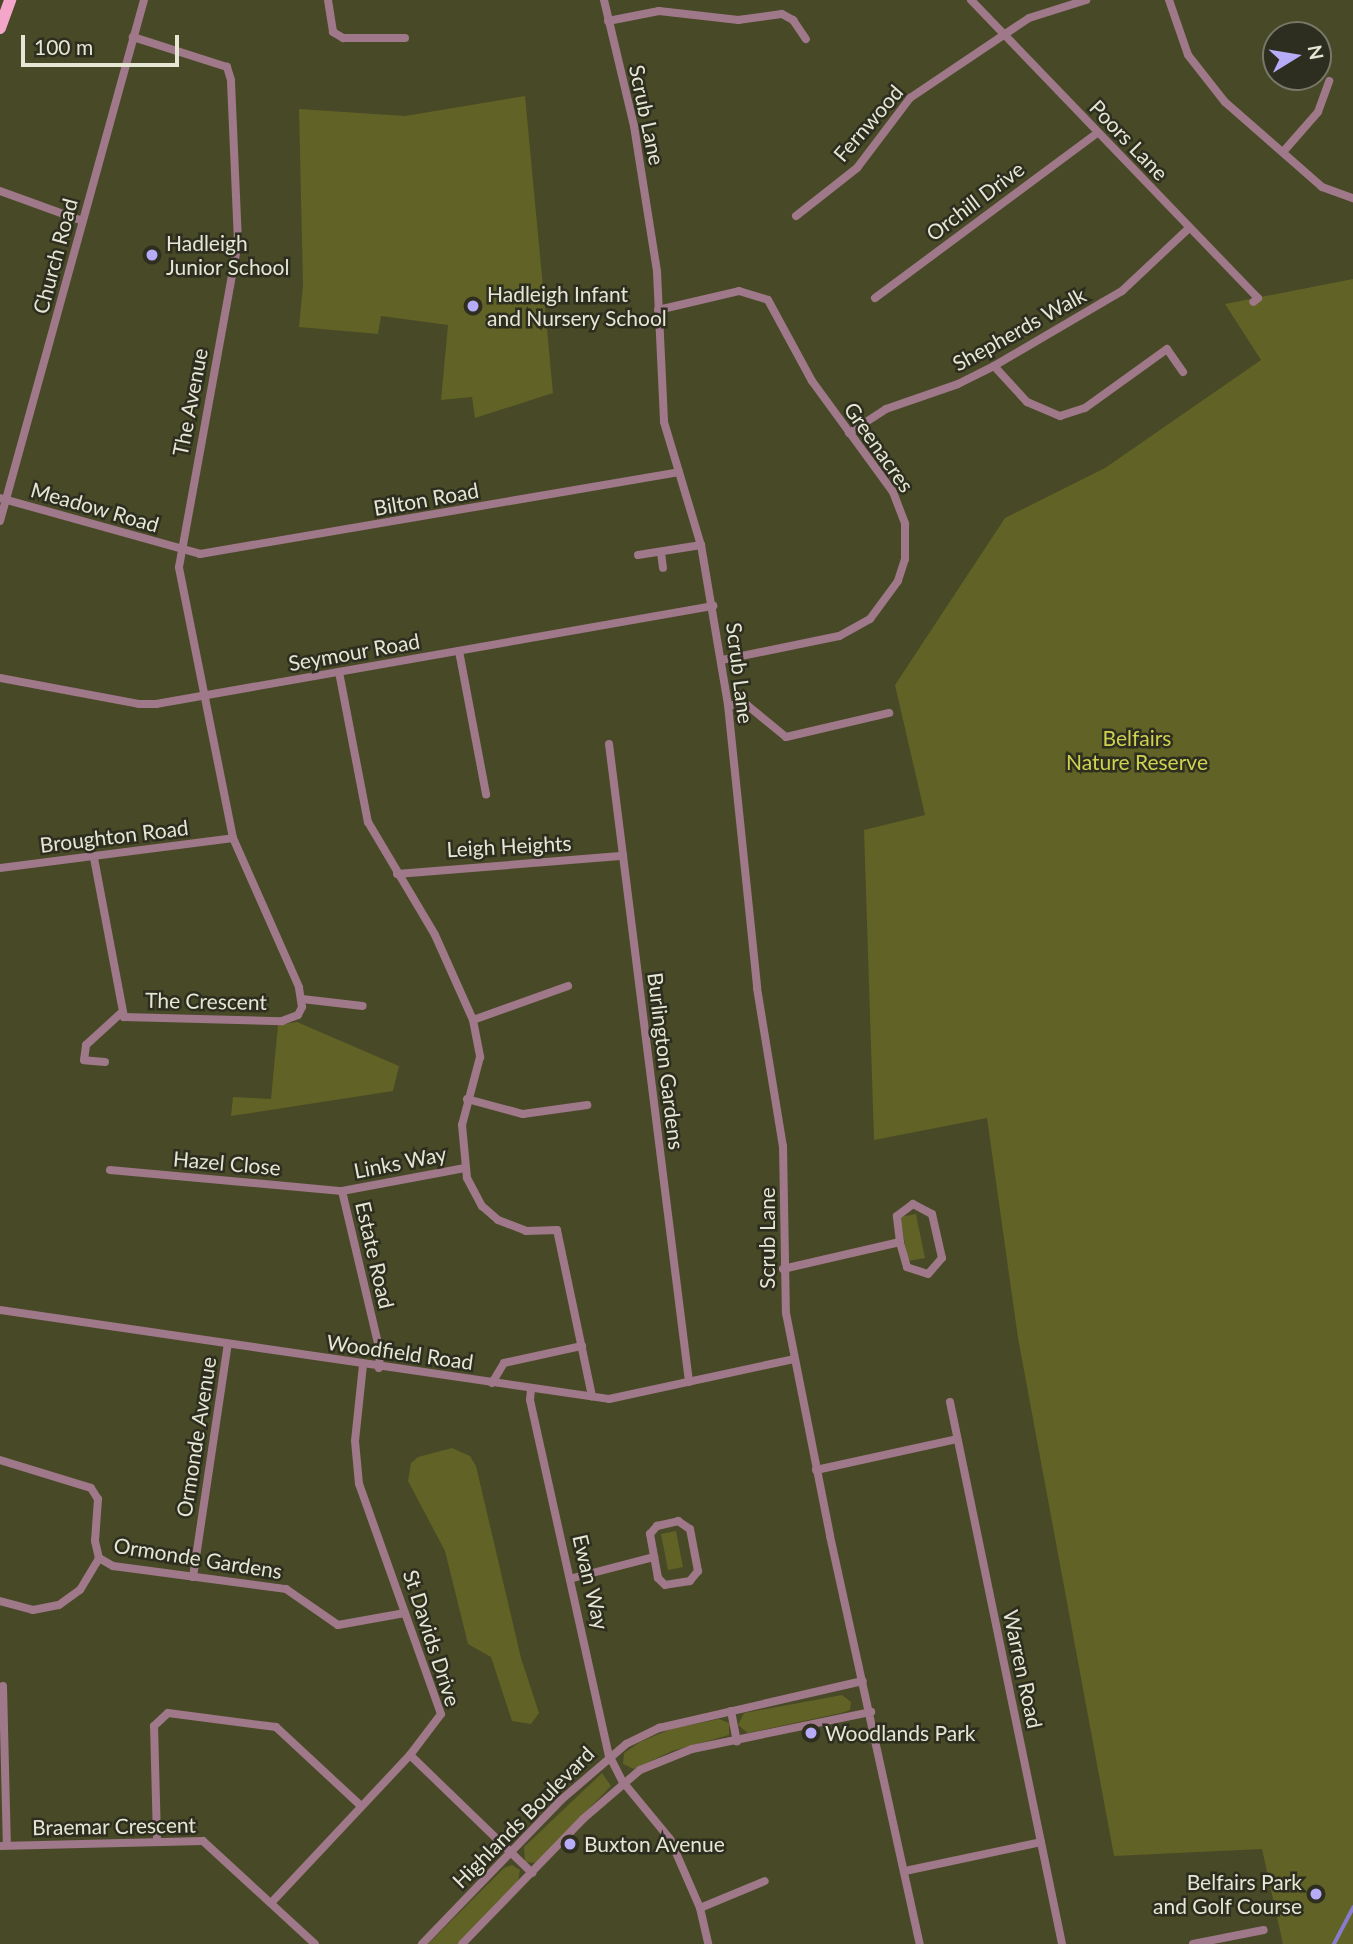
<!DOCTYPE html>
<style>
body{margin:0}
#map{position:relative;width:1353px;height:1944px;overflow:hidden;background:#484926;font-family:Lato,sans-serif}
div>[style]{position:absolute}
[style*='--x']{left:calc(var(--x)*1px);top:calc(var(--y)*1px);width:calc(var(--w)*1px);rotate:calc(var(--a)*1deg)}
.green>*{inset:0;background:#616225}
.stream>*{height:3.5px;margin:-1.75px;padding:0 1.75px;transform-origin:1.75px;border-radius:1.75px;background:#897bcc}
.street>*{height:8px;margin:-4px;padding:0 4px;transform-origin:4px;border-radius:4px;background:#9f7889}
.primary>*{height:12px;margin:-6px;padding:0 6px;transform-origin:6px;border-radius:6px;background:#f4a6ca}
.dots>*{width:19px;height:19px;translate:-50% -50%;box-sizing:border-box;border:4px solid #2d2e1f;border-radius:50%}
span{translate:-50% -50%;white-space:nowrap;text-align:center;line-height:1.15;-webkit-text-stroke:5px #2d2e1f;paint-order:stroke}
.street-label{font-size:21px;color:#e5e6d3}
.poi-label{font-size:21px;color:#e5e6d3}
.left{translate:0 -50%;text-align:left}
.right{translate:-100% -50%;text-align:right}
.park-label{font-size:21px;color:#cfd150}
.north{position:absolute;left:1262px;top:21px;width:70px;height:70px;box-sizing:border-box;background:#2d2e1f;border:2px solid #777867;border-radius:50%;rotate:79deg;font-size:19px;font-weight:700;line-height:28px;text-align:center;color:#e5e6d3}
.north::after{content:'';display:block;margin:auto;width:24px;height:32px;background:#b6acf8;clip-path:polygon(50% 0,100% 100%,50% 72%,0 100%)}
.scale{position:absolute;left:21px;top:35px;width:158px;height:32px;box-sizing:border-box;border:4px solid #e5e6d3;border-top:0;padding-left:9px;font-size:21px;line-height:24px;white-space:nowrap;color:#e5e6d3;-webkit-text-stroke:5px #2d2e1f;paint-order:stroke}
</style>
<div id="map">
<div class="green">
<div style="clip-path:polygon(525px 96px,553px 393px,475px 418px,472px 397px,441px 400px,448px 325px,381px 316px,378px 334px,299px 327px,303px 285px,299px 109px,405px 116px)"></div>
<div style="clip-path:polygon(1353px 279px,1353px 1944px,1283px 1944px,1262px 1849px,1114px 1856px,1018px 1338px,987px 1118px,874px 1140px,864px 830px,925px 815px,895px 685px,1005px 518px,1105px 468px,1261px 360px,1225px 304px)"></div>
<div style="clip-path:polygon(297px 1022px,399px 1066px,393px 1091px,231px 1116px,233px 1097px,271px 1099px,278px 1025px)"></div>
<div style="clip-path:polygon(916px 1214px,925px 1258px,908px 1261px,900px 1217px)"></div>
<div style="clip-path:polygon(452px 1448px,470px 1456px,476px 1466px,521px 1658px,539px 1713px,531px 1724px,512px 1721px,491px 1657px,468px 1644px,445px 1551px,408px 1481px,411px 1463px,418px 1457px)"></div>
<div style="clip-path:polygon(676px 1531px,683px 1567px,668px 1570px,661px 1534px)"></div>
<div style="clip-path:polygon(842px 1695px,851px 1702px,850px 1710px,841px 1713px,748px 1733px,738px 1725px,744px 1713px)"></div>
<div style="clip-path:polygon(719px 1719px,729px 1723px,729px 1735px,672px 1751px,634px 1769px,623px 1764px,624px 1753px,640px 1742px,671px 1729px)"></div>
<div style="clip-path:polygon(602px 1773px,611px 1786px,536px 1863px,525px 1862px,524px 1847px)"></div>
<div style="clip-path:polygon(512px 1865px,520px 1870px,518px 1882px,457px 1944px,428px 1944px,504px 1868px)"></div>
</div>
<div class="stream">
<div style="--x:1334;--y:1944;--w:41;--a:-62.2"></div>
</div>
<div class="street">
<div style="--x:328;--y:0;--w:32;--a:81"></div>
<div style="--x:333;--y:32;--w:12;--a:31"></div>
<div style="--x:343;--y:38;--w:62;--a:0"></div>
<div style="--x:604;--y:0;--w:130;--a:76.6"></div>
<div style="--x:634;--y:126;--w:148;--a:81"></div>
<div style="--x:657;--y:272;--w:150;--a:87.3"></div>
<div style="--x:664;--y:422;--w:128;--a:73.3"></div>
<div style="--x:701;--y:545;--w:162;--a:80.4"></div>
<div style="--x:728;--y:705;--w:284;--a:84.1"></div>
<div style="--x:757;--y:988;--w:160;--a:80.7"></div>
<div style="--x:783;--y:1146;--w:167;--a:89"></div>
<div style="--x:786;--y:1313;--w:227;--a:78.8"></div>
<div style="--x:830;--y:1536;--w:418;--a:77.6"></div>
<div style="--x:971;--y:0;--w:414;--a:46.1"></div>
<div style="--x:1258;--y:298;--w:6;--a:141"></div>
<div style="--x:1169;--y:0;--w:58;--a:70.9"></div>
<div style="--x:1188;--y:55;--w:60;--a:51.8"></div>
<div style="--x:1225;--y:102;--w:129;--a:41.2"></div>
<div style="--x:1322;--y:187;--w:33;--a:20"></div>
<div style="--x:608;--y:21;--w:52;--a:-11.1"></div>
<div style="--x:659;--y:11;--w:80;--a:6.5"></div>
<div style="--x:738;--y:20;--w:44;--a:-7.8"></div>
<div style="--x:782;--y:14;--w:13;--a:29"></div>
<div style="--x:793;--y:20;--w:23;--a:56"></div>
<div style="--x:1283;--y:152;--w:53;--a:-48.8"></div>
<div style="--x:1318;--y:112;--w:33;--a:-70"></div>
<div style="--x:0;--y:191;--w:88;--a:19.9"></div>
<div style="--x:796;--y:216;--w:78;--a:-38.2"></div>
<div style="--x:857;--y:168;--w:88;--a:-52.9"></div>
<div style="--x:910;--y:98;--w:143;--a:-33.9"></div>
<div style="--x:1029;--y:18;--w:60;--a:-17.5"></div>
<div style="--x:875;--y:298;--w:277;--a:-36.6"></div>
<div style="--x:658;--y:310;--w:83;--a:-13.2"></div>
<div style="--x:739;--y:291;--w:30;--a:17"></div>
<div style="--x:768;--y:300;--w:92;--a:61.5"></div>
<div style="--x:812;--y:381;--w:137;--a:53.9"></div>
<div style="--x:893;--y:492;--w:34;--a:69"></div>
<div style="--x:905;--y:524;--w:35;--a:90"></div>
<div style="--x:905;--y:559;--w:23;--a:108"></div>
<div style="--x:898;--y:581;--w:47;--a:126.4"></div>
<div style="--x:870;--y:619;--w:35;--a:151"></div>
<div style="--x:839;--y:636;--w:119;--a:168.4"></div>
<div style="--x:994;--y:366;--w:49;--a:47.5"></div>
<div style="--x:1027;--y:402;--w:36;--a:23"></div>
<div style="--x:1060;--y:416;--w:26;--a:-18"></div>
<div style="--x:1085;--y:408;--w:101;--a:-35.7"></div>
<div style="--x:1167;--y:349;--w:28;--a:55"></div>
<div style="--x:849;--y:433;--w:44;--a:-33"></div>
<div style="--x:886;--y:409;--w:76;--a:-19.1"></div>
<div style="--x:958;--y:384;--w:40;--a:-26.6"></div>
<div style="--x:994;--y:366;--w:126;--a:-30.4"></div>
<div style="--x:1103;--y:302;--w:22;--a:-30"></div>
<div style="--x:1122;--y:291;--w:92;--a:-43.2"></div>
<div style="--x:0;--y:498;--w:208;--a:15.6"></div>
<div style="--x:200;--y:554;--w:486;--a:-9.7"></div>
<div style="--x:0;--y:521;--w:541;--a:-74.55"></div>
<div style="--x:661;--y:552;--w:16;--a:83"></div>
<div style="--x:638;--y:555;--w:64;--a:-9"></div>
<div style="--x:459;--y:651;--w:146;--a:79.3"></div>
<div style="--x:339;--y:672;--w:153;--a:79.1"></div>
<div style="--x:368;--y:822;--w:131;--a:59.3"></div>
<div style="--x:435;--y:935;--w:93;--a:65.9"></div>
<div style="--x:473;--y:1020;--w:38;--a:79"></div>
<div style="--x:480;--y:1057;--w:70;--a:104.8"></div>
<div style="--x:462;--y:1125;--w:53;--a:84.6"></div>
<div style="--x:467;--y:1178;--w:32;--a:62"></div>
<div style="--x:482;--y:1206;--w:21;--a:41"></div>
<div style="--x:498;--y:1220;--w:30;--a:21"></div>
<div style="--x:526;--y:1231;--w:31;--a:-2"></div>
<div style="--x:557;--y:1230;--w:170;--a:78.1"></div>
<div style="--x:0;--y:678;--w:141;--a:10.6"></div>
<div style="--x:139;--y:704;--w:17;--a:0"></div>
<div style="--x:156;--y:704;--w:566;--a:-9.98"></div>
<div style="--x:728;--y:705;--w:19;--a:0"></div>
<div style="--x:747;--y:705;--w:50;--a:39.4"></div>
<div style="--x:786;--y:737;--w:106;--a:-13.1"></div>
<div style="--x:609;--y:744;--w:643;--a:82.85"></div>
<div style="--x:94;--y:858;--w:162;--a:79.3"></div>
<div style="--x:124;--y:1017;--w:158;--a:1.5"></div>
<div style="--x:282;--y:1021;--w:17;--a:-21"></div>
<div style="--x:298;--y:1015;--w:9;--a:-63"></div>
<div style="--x:302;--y:1007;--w:20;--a:-99"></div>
<div style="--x:299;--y:987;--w:163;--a:-113.9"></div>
<div style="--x:233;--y:838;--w:276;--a:-101.3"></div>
<div style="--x:179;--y:567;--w:330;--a:-79.7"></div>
<div style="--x:238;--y:242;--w:162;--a:-92.5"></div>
<div style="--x:231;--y:80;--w:14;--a:-107"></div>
<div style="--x:227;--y:67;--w:99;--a:-162.3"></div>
<div style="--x:0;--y:868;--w:235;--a:-7.3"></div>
<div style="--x:397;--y:874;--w:227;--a:-4.6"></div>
<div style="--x:302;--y:999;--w:61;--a:6.5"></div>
<div style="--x:473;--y:1020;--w:101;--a:-19.7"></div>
<div style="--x:105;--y:1062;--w:21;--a:-175"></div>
<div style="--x:84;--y:1060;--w:15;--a:-82"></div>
<div style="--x:86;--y:1045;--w:46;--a:-42.4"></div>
<div style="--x:467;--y:1099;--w:58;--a:15"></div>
<div style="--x:523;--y:1114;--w:65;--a:-8"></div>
<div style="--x:110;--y:1170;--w:233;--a:5.2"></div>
<div style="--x:342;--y:1191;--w:125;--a:-10.6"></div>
<div style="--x:342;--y:1191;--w:165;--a:76.7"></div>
<div style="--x:380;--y:1352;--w:16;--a:94"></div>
<div style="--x:913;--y:1204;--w:21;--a:28"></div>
<div style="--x:932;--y:1214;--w:45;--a:77.2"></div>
<div style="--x:942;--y:1258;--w:21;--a:131"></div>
<div style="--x:928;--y:1274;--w:22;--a:-162"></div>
<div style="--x:907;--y:1267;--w:26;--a:-106"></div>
<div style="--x:900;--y:1242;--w:26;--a:-97"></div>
<div style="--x:897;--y:1216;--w:20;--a:-37"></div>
<div style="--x:783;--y:1269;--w:120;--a:-13"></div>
<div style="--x:0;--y:1310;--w:615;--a:8.31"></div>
<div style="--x:609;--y:1399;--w:189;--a:-12.2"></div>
<div style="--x:492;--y:1383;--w:23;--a:-59"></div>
<div style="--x:504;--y:1363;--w:80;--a:-12.3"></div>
<div style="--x:531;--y:1389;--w:11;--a:95"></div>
<div style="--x:530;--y:1400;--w:364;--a:77.5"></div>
<div style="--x:609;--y:1755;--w:30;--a:63"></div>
<div style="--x:623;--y:1782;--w:74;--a:50.5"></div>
<div style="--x:670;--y:1839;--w:75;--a:66.5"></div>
<div style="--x:700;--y:1908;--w:37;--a:77"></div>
<div style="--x:950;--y:1402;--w:553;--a:78.32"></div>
<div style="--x:0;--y:1460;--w:95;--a:17.1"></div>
<div style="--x:91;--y:1488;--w:13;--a:58"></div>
<div style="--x:98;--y:1499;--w:42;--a:94.1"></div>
<div style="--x:95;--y:1541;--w:17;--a:77"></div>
<div style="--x:816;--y:1470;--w:144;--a:-12.4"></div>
<div style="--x:678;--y:1521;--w:14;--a:34"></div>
<div style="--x:690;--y:1529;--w:43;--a:79.2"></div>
<div style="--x:698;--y:1571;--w:13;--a:129"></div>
<div style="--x:690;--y:1581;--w:25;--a:171"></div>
<div style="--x:665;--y:1585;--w:10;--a:-135"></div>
<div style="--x:658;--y:1578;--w:45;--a:-100.3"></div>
<div style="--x:650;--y:1534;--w:11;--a:-49"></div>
<div style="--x:657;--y:1526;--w:22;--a:-13"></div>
<div style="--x:99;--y:1558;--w:16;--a:30"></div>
<div style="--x:113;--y:1566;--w:175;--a:7.6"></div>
<div style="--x:286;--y:1589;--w:63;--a:34.7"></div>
<div style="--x:338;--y:1625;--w:68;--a:-10.2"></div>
<div style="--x:193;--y:1577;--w:236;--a:-81.5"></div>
<div style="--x:573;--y:1578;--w:84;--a:-14.5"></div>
<div style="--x:0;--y:1601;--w:34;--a:15"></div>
<div style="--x:33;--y:1610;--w:26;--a:-11"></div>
<div style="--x:59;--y:1605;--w:26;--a:-36"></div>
<div style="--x:80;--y:1590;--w:37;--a:-59"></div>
<div style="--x:3;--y:1686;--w:159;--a:88.6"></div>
<div style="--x:731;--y:1711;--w:31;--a:79"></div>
<div style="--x:410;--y:1755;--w:170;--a:44"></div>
<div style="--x:157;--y:1839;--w:113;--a:-91.5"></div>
<div style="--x:154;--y:1726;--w:19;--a:-43"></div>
<div style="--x:168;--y:1713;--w:109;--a:7.4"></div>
<div style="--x:276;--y:1727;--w:115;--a:42.9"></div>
<div style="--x:0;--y:1846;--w:203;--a:-1.4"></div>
<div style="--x:203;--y:1841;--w:152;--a:42.6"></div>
<div style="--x:905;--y:1871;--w:139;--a:-12"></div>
<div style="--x:271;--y:1903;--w:203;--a:-46.8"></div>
<div style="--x:410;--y:1755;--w:51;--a:-52.9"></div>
<div style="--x:441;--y:1714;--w:244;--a:-109.6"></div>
<div style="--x:359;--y:1484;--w:43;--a:-95.3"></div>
<div style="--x:355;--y:1441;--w:76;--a:-84"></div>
<div style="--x:700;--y:1908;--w:70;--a:-22.6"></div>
<div style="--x:422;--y:1944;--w:200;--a:-46"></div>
<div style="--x:561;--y:1800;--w:86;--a:-40.7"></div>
<div style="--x:626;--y:1744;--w:37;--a:-26"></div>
<div style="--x:659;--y:1728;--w:209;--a:-13"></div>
<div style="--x:462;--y:1944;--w:174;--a:-45.9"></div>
<div style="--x:583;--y:1819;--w:75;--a:-40.7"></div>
<div style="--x:640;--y:1770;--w:56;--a:-22"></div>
<div style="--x:692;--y:1749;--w:183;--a:-11.7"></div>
<div style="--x:1193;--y:1944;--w:72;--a:-11.2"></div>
</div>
<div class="primary">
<div style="--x:0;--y:28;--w:30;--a:-70"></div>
</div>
<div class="dots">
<div style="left:152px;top:255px;background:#b6acf8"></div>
<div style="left:473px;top:306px;background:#b6acf8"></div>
<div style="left:811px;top:1733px;background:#b6acf8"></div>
<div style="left:570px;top:1844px;background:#b6acf8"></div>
<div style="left:1316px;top:1894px;background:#b6acf8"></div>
</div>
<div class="street-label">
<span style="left:647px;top:115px;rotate:78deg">Scrub Lane</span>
<span style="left:868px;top:123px;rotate:-49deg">Fernwood</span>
<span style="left:1129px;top:140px;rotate:46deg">Poors Lane</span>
<span style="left:975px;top:201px;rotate:-37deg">Orchill Drive</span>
<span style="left:55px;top:256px;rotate:-75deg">Church Road</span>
<span style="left:1019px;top:329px;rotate:-29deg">Shepherds Walk</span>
<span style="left:190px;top:402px;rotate:-79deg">The Avenue</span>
<span style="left:879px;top:447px;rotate:55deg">Greenacres</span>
<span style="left:426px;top:499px;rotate:-10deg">Bilton Road</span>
<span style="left:95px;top:507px;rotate:16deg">Meadow Road</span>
<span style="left:354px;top:652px;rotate:-10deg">Seymour Road</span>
<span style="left:740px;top:673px;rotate:83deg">Scrub Lane</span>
<span style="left:114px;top:836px;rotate:-7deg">Broughton Road</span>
<span style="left:509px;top:846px;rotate:-3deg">Leigh Heights</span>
<span style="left:206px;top:1001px;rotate:1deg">The Crescent</span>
<span style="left:666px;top:1061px;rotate:83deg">Burlington Gardens</span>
<span style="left:400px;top:1162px;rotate:-11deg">Links Way</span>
<span style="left:227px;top:1163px;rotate:5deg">Hazel Close</span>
<span style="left:767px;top:1238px;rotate:-90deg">Scrub Lane</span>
<span style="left:375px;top:1255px;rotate:77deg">Estate Road</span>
<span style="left:400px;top:1352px;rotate:8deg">Woodfield Road</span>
<span style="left:196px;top:1437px;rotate:-81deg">Ormonde Avenue</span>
<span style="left:198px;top:1558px;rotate:9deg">Ormonde Gardens</span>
<span style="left:591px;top:1582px;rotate:77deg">Ewan Way</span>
<span style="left:432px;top:1638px;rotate:72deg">St Davids Drive</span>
<span style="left:1023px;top:1669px;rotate:78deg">Warren Road</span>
<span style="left:523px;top:1817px;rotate:-45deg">Highlands Boulevard</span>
<span style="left:114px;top:1826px;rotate:-1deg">Braemar Crescent</span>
</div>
<div class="poi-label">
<span class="left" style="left:166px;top:255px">Hadleigh<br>Junior School</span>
<span class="left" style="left:487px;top:306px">Hadleigh Infant<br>and Nursery School</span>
<span class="left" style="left:825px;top:1733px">Woodlands Park</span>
<span class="left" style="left:584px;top:1844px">Buxton Avenue</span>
<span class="right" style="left:1302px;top:1894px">Belfairs Park<br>and Golf Course</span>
</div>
<div class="park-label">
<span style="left:1137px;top:750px">Belfairs<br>Nature Reserve</span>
</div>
<div class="north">N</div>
<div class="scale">100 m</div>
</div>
